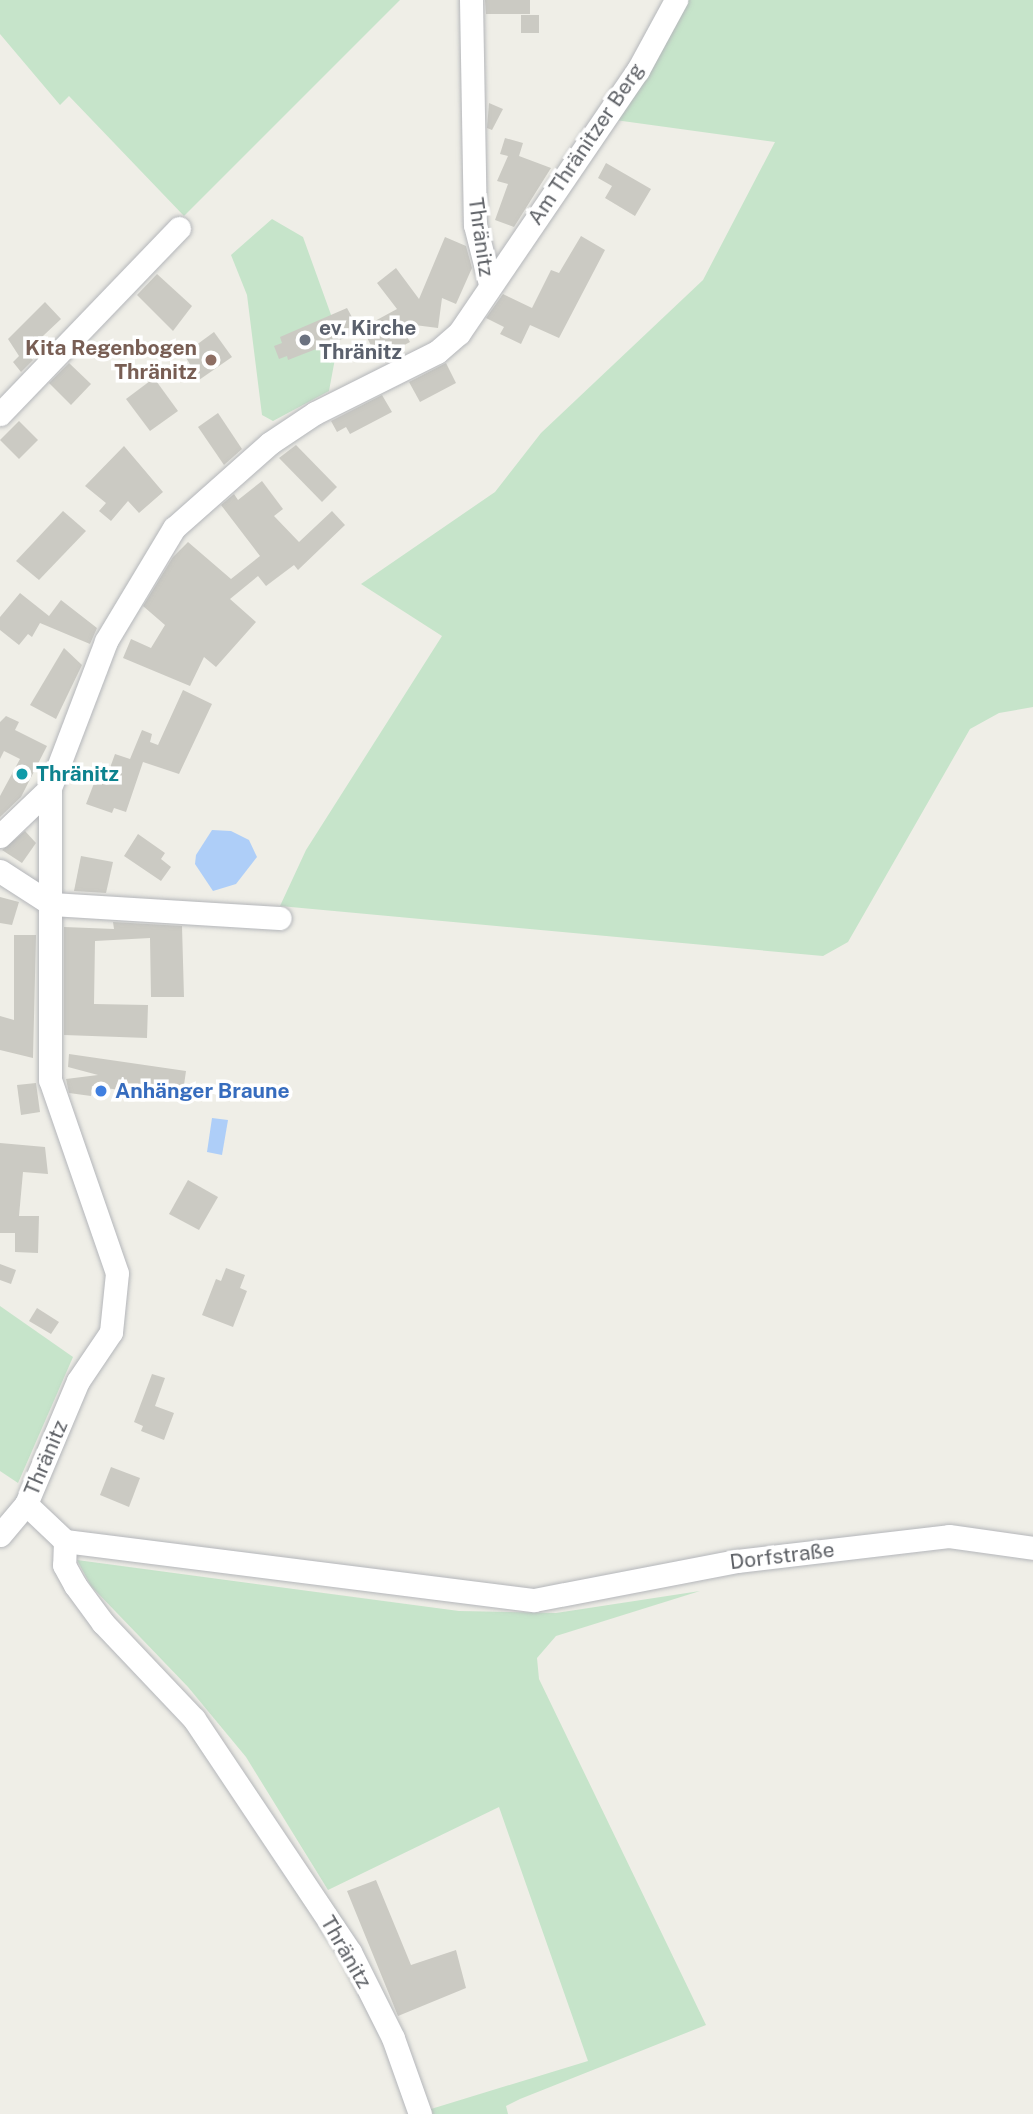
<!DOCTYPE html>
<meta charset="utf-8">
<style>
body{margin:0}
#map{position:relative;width:1033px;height:2114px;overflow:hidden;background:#efeee7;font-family:"Public Sans",sans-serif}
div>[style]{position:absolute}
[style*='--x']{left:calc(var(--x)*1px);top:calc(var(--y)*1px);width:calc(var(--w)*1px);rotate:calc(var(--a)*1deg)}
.green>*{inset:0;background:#c6e4ca}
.water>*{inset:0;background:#aecef8}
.building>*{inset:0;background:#cbcac3}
.roads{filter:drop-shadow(0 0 2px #b4b6ba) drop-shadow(0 0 2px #b4b6ba)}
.minor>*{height:23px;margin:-11.5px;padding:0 11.5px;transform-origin:11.5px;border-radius:11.5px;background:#fff}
.dots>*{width:19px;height:19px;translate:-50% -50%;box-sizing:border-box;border:4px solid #fff;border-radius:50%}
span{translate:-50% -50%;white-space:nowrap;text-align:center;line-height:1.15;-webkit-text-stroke:7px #fff;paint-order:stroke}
.street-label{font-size:21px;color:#5e6166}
.worship-label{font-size:21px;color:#5b616d;font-weight:700}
.left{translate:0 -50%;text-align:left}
.education-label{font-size:21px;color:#785e54;font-weight:700}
.right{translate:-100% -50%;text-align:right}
.culture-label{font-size:21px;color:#0d838f;font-weight:700}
.shop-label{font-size:21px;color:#366cbe;font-weight:700}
</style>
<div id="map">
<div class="green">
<div style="clip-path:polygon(0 0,400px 0,184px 216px,69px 96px,60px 105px,0 34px)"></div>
<div style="clip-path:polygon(685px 0,1033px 0,1033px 707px,999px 713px,970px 729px,848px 942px,823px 956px,280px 906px,306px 850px,442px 636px,361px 584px,495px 492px,541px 433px,703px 280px,775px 142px,615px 120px,660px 53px)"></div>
<div style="clip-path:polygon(272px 219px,303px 237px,339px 337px,329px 391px,273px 421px,262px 415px,247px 295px,231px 255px)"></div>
<div style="clip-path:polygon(0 1306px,73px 1357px,18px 1483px,0 1471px)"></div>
<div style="clip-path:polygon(77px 1560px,459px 1611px,556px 1613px,700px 1591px,556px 1636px,537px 1658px,539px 1679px,706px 2025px,520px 2099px,506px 2106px,508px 2114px,433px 2114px,431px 2109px,588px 2061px,499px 1807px,328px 1890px,246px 1757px,188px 1687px,91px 1586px)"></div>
</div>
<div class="water">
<div style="clip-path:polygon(212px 830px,231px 831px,249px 840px,257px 857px,236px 884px,213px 891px,195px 864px,196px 855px)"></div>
<div style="clip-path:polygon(212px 1118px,228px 1120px,222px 1155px,207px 1152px)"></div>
</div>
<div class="building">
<div style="clip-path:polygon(485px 0,530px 0,530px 14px,486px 14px)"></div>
<div style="clip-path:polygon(521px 15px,539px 15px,539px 33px,521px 33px)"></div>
<div style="clip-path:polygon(489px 103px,503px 109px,492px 130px,487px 128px)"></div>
<div style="clip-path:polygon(505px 138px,523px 143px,519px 156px,551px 168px,514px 227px,495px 220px,508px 184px,497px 181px,508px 156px,500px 154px)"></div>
<div style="clip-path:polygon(606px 163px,651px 189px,635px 216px,605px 198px,612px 186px,598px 178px)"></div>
<div style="clip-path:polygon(581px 236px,605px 250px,559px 338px,530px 325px,521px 344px,500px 334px,504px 327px,486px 318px,503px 294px,532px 308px,551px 270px,559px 273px)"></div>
<div style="clip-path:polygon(445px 237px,466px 246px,472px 268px,456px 304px,442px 298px,438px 328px,399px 323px,410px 342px,378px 359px,362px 328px,397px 309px,377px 283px,396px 268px,419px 299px)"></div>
<div style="clip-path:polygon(157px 274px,192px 306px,173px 331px,137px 295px)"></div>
<div style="clip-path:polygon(45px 302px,61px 319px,26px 352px,33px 360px,21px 372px,13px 362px,19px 356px,8px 339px)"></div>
<div style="clip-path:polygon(347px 308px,360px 332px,288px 360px,287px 356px,279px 359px,274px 346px,282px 343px,280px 337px)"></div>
<div style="clip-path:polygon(214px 332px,232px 357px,199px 380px,184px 354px)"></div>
<div style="clip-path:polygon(69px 363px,91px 384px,71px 405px,49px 383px)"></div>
<div style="clip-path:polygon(446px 363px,456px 383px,420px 402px,409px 382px)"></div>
<div style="clip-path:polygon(154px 378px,178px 411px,150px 431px,126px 399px)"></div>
<div style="clip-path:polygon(382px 395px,392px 412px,350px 434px,346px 427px,337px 432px,331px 421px)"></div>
<div style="clip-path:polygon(218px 413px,242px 449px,224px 465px,198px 427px)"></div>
<div style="clip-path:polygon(19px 421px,38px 440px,19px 459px,0 440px)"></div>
<div style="clip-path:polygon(296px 445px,337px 487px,322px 502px,279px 458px)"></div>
<div style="clip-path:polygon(124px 446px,163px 492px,139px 513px,128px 501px,111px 521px,99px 511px,106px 503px,85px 486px)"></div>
<div style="clip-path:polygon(262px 481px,283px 509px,274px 516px,299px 542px,332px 511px,345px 525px,298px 570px,294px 565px,266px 586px,258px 576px,230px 599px,256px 622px,216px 667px,204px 657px,190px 686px,123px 658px,131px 639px,151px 648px,165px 625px,143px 606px,173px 557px,188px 542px,231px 579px,260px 556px,221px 505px,234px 494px,238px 500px)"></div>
<div style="clip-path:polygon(63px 511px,86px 531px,39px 580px,16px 561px)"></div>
<div style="clip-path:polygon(20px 593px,49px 616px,61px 600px,97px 628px,90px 644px,40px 623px,32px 637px,28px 634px,19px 645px,0 630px,0 617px)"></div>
<div style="clip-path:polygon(64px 648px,82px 665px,56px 719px,30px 705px)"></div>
<div style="clip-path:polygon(183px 690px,212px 704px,179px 774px,143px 762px,126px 812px,114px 808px,112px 813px,86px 804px,98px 773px,107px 776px,115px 754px,130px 759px,142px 730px,152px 734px,150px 742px,158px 745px)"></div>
<div style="clip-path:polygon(6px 716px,19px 722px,15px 730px,47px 746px,21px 797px,0 817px,0 796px,20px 759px,4px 751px,0 759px,0 722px)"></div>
<div style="clip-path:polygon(25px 831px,36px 843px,22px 863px,2px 850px)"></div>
<div style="clip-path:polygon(138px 834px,165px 853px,161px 859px,171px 867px,161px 881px,124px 856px)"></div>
<div style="clip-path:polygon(81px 856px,113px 862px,106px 893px,74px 891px)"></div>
<div style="clip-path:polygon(0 897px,19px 902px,12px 925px,0 923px)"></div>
<div style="clip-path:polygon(113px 922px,182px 926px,184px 997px,151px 997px,150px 938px,95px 941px,94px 1004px,148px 1005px,147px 1038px,64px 1035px,64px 927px,114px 929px)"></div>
<div style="clip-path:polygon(14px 935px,36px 935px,33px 1058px,0 1050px,0 1016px,14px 1020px)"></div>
<div style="clip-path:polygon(69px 1054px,186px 1071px,182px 1099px,92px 1086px,91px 1096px,69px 1093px,66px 1079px,98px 1075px,68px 1067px)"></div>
<div style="clip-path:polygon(36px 1083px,40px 1112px,21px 1115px,17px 1085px)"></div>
<div style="clip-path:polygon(0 1143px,45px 1147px,48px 1174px,23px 1172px,19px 1216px,39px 1216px,38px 1253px,15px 1252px,15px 1233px,0 1233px)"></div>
<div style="clip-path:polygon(188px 1180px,218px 1197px,199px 1230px,169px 1214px)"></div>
<div style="clip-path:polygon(0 1264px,16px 1270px,11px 1284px,0 1280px)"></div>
<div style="clip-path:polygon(226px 1268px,245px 1275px,240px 1288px,247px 1291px,233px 1327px,202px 1315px,216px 1279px,221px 1281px)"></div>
<div style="clip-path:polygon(37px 1308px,59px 1322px,51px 1334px,29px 1321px)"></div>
<div style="clip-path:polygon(152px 1374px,165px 1378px,155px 1406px,174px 1413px,164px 1440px,141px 1431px,143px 1426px,134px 1422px)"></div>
<div style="clip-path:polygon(111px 1467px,140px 1478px,129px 1507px,100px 1495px)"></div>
<div style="clip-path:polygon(376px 1880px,411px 1965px,456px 1950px,466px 1988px,398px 2016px,347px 1891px)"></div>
</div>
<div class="roads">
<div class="minor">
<div style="--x:471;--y:0;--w:225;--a:89"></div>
<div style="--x:475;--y:225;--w:61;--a:75.7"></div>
<div style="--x:0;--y:414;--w:258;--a:-46.1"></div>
<div style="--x:0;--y:836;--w:69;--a:-43.8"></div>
<div style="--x:0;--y:871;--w:61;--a:32.9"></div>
<div style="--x:51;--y:904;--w:229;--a:3.5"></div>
<div style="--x:26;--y:1504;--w:54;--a:43.5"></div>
<div style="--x:65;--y:1541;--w:24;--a:92"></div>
<div style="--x:64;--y:1565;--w:23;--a:61"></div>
<div style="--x:75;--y:1585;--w:47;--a:53.6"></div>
<div style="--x:103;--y:1623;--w:132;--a:46.5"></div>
<div style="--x:194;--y:1719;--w:280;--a:56.2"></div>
<div style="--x:350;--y:1952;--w:96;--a:63.4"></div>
<div style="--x:393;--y:2038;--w:81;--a:70.4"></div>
<div style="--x:0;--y:1535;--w:40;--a:-50"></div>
<div style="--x:26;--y:1504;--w:134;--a:-67.1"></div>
<div style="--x:78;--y:1381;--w:59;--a:-56"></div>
<div style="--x:111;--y:1332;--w:59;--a:-84.2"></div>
<div style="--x:117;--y:1273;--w:204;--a:-109.1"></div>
<div style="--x:50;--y:1080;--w:292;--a:-90"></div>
<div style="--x:50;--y:788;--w:157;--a:-69.1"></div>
<div style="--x:106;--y:641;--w:132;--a:-59"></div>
<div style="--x:174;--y:528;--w:128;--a:-41.5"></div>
<div style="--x:270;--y:443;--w:54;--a:-33.7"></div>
<div style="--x:315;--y:413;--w:136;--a:-26.6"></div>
<div style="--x:437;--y:352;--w:29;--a:-41"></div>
<div style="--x:459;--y:333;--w:318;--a:-55.8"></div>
<div style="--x:638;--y:70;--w:80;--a:-61.5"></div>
<div style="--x:65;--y:1541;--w:473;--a:7.2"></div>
<div style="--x:534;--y:1600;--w:207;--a:-10.9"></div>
<div style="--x:737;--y:1561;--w:213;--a:-6.7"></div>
<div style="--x:949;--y:1536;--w:85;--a:8.1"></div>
</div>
</div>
<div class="dots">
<div style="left:305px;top:340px;background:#6b7280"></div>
<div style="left:211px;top:360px;background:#8d6e63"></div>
<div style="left:22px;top:774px;background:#0f9aa8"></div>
<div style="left:101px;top:1091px;background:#3f7fe0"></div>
</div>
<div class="street-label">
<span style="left:586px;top:144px;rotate:-56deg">Am Thränitzer Berg</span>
<span style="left:481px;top:237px;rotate:82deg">Thränitz</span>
<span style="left:46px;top:1458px;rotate:-67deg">Thränitz</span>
<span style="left:782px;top:1556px;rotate:-7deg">Dorfstraße</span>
<span style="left:346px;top:1952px;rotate:60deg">Thränitz</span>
</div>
<div class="worship-label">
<span class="left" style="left:319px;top:340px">ev. Kirche<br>Thränitz</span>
</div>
<div class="education-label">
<span class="right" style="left:197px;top:360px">Kita Regenbogen<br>Thränitz</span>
</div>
<div class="culture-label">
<span class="left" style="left:36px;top:774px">Thränitz</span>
</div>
<div class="shop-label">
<span class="left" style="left:115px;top:1091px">Anhänger Braune</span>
</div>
</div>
